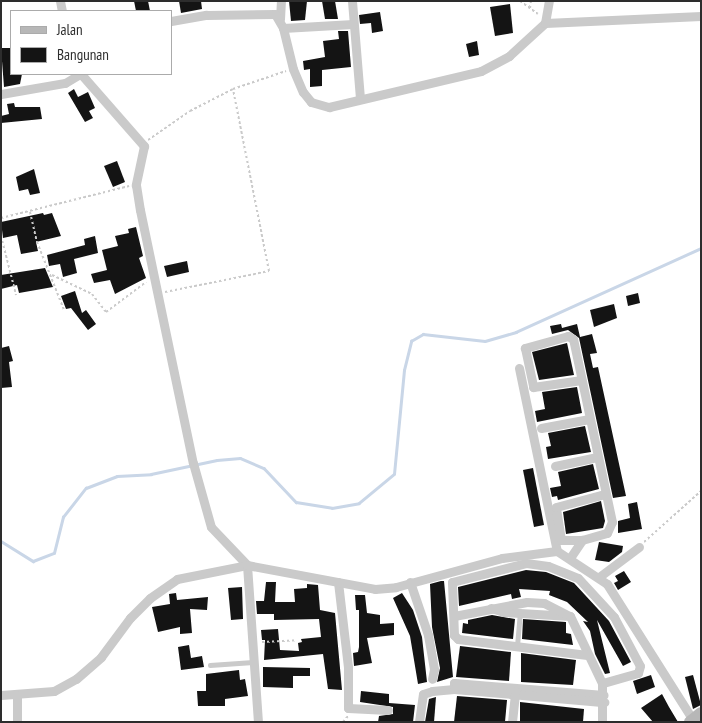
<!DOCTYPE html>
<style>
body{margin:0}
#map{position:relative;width:702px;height:723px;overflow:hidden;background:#fff;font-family:"PT Sans Narrow",sans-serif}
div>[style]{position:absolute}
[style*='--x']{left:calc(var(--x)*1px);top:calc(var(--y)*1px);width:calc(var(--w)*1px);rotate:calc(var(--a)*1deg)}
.stream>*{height:2.5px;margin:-1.25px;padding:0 1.25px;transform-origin:1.25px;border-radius:1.25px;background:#c9d6e7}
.building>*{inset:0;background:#141414}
.path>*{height:2px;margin-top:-1px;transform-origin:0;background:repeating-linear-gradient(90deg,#cacaca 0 2.5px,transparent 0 5px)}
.service>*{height:4.5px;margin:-2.25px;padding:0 2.25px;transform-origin:2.25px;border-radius:2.25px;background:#cacaca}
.minor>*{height:9px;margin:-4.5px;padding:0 4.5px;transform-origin:4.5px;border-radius:4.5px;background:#cacaca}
.secondary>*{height:12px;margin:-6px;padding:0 6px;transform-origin:6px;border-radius:6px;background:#b7b7b7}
span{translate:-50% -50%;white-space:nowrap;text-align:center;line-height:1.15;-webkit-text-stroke:5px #fff;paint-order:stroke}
.frame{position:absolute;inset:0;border:2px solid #2d2d2d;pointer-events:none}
.legend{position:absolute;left:10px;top:10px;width:162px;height:65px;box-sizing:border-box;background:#fff;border:1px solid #ababab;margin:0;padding:6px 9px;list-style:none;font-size:15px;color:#2d2d2d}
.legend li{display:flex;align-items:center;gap:10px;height:25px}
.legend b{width:25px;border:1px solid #ababab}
</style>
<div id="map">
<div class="stream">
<div style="--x:1;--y:541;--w:38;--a:32"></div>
<div style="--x:33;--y:561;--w:22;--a:-21"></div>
<div style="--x:54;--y:553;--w:37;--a:-76"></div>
<div style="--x:63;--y:517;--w:37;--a:-52"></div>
<div style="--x:86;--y:488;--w:33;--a:-21"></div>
<div style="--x:117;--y:476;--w:34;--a:-3"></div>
<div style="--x:151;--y:474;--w:67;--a:-12"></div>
<div style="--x:217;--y:460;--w:23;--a:-5"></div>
<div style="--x:240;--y:458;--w:26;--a:23"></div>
<div style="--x:264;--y:468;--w:47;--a:46.7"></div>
<div style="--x:296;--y:502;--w:36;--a:9"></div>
<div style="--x:332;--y:508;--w:27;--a:-10"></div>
<div style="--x:359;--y:503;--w:45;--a:-39.6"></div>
<div style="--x:394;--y:474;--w:104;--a:-84.5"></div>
<div style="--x:404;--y:370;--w:30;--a:-76"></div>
<div style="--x:411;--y:341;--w:14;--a:-30"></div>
<div style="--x:423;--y:334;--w:62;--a:6.4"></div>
<div style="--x:485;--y:341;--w:32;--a:-16"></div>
<div style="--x:516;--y:332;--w:203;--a:-24.4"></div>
</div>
<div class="building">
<div style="clip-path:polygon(134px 1px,148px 1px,150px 11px,136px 11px)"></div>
<div style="clip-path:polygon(179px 1px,201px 1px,202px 9px,181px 13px)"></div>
<div style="clip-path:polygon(289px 1px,307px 1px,305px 20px,291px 21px)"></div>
<div style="clip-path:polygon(322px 1px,335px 1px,338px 19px,325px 19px)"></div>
<div style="clip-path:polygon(510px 4px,513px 33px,495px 36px,490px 7px)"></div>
<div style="clip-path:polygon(380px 12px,383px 31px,372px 33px,371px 23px,360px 24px,359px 15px)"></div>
<div style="clip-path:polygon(338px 31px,348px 31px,351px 67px,322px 70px,322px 86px,310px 87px,310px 69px,304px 70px,303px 61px,325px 57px,323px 41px,339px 39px)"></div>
<div style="clip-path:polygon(477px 41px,479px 55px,469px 57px,466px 44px)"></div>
<div style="clip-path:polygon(1px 48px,11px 48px,11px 74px,22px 74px,20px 84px,4px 87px)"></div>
<div style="clip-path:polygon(74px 89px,78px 97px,88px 92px,95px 108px,89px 111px,93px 118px,85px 122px,68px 93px)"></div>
<div style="clip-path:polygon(14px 103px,15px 107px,40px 107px,42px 119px,1px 123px,1px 116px,9px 114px,7px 104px)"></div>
<div style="clip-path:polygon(117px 161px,125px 182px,113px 187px,104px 166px)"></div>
<div style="clip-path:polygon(34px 169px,40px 193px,30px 195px,28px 189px,19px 191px,16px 177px)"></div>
<div style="clip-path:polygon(43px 213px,44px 215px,52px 213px,61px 236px,36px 242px,38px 251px,21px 254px,17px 235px,3px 238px,1px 222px)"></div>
<div style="clip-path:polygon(136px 227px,143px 256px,139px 258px,146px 278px,115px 294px,110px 280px,94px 283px,91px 274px,107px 270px,102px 250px,118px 246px,115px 236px,129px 233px,128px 229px)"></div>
<div style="clip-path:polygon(95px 236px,98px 253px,74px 259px,77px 273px,63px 277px,60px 264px,49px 266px,47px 255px,85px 245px,84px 239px)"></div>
<div style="clip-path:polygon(187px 261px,189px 272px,167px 277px,164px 266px)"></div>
<div style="clip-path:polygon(45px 268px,53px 287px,19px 293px,17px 285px,1px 289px,1px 275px)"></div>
<div style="clip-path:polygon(75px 291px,82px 313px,86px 310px,96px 324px,88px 330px,71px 308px,66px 309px,61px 296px)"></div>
<div style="clip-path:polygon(638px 293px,640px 303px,628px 306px,626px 296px)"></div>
<div style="clip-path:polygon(614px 304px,617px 318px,594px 327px,590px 310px)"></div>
<div style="clip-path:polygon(561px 324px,562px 328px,577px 324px,580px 337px,592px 334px,597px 353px,590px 354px,593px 368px,598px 367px,626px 496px,613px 498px,579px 338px,568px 330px,552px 334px,550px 326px)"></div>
<div style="clip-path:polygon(567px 343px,574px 375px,539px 380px,532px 352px)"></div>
<div style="clip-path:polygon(9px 346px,13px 361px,9px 362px,12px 387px,1px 388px,1px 348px)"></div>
<div style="clip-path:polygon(577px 387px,582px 413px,537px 422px,535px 411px,545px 409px,542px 392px)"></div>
<div style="clip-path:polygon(585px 426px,591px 452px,548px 459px,546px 447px,551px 446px,548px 433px)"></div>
<div style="clip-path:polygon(593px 464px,599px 489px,558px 500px,557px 496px,552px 497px,550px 488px,561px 486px,558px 472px)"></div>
<div style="clip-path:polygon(533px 468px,544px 525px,534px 527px,523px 470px)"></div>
<div style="clip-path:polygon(601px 501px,605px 521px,603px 528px,566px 534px,563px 512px)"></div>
<div style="clip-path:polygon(637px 502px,642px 529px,618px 533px,618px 521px,630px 518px,628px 504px)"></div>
<div style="clip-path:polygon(599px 542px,623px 546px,622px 552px,609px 562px,595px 560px)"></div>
<div style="clip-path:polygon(526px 570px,546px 572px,574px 583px,609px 621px,631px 662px,623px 666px,597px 620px,610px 673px,605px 674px,595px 654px,590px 631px,583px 621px,588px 622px,567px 602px,549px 595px,550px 591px,519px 589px,521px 597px,512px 599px,511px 594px,459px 606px,458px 587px)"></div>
<div style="clip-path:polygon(624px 571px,631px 582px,618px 590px,614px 583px,618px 581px,615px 576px)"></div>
<div style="clip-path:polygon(441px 581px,444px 581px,453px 677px,437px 682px,440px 668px,432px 627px,430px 584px)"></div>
<div style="clip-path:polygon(266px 582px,276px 582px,275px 602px,295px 602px,294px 589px,307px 588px,307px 584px,318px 585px,320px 610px,335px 613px,342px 690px,328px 689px,323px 654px,264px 660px,265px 640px,262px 640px,261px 630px,278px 629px,280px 650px,299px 651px,298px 643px,302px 642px,301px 639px,321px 637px,319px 619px,274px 620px,274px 614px,257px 614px,256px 601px,264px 601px)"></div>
<div style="clip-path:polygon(242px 587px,243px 619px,231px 620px,228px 588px)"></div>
<div style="clip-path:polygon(176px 593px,177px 600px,208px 597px,207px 610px,190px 609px,192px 633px,180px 634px,180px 627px,158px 632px,152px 607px,170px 604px,169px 594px)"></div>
<div style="clip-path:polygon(402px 593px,413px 610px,422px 637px,427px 682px,418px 684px,410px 636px,393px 598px)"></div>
<div style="clip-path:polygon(355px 595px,365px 595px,367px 613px,380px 615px,380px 624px,394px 623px,394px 635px,367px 638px,372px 663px,354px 666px,353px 653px,358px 652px,359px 647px,359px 610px,356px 610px)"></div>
<div style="clip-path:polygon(492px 615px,515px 619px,513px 639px,462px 633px,463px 623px,468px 624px,468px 620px)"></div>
<div style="clip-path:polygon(523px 619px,566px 622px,566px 633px,571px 634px,573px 645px,522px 639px)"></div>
<div style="clip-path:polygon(189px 645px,191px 658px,202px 656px,204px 667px,181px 670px,178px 647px)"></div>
<div style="clip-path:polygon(460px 646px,511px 652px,509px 681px,456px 677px)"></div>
<div style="clip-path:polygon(521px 653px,576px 660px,573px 685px,521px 682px)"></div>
<div style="clip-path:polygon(263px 667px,310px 668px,310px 676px,293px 676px,293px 688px,263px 687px)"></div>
<div style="clip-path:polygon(239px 670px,240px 680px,245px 679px,248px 696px,225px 699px,225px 706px,198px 706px,197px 691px,206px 691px,206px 674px)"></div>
<div style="clip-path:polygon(651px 675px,655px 687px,637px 694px,633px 681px)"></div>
<div style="clip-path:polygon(693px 675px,701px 705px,693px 709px,685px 677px)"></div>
<div style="clip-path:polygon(361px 691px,389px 694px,389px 703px,415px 705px,413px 722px,378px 722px,379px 716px,393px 714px,393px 707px,360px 702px)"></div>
<div style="clip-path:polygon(662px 694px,669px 707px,678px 722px,653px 722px,641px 708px)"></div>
<div style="clip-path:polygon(457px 696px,507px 700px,505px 722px,454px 722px)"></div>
<div style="clip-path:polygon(436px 697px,434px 722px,425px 722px,429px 699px)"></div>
<div style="clip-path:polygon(520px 702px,584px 709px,583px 722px,520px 722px)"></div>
</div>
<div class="path">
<div style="--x:520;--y:1;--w:22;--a:36"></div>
<div style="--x:530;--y:8;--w:7;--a:-82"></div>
<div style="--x:148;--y:140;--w:51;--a:-34.6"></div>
<div style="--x:190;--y:111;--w:48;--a:-27.1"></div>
<div style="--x:233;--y:89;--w:56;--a:-18.8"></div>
<div style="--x:30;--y:212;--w:31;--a:77"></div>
<div style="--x:37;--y:242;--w:73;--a:68.3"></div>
<div style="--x:1;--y:218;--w:132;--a:-14"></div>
<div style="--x:1;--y:236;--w:61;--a:75.7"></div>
<div style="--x:52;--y:275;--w:44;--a:25.4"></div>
<div style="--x:92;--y:294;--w:23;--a:52"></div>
<div style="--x:106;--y:312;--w:50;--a:-36.9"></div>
<div style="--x:165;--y:292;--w:106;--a:-11.4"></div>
<div style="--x:269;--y:271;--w:186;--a:-101.2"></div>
<div style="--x:644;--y:542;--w:76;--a:-41.8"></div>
<div style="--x:262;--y:642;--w:35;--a:-3"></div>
<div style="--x:343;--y:722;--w:8;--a:-50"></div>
</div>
<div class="service">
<div style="--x:517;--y:646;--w:33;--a:-85"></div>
<div style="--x:210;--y:665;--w:43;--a:-4"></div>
</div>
<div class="minor">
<div style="--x:60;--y:1;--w:10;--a:79"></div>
<div style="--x:352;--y:1;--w:98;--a:85.3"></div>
<div style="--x:280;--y:19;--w:18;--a:-87"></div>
<div style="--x:171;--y:21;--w:36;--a:-10"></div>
<div style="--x:206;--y:15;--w:69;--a:-0.8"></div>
<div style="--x:275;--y:14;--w:16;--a:60"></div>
<div style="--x:283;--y:28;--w:42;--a:76.3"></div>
<div style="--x:293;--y:69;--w:25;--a:67"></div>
<div style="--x:303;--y:92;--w:13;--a:51"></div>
<div style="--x:311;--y:102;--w:19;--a:16"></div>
<div style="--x:329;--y:107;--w:156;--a:-13.3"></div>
<div style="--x:481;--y:71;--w:32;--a:-28"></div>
<div style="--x:509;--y:56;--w:49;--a:-42.5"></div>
<div style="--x:545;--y:23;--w:156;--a:-2.6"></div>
<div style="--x:545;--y:23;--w:22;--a:-80"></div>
<div style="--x:283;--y:28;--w:70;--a:-3.3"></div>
<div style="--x:81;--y:74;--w:96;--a:48.8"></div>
<div style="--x:144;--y:146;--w:40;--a:102"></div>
<div style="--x:136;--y:185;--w:25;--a:81"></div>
<div style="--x:140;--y:210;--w:258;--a:78.2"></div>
<div style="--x:193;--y:463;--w:66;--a:74.3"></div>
<div style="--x:211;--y:527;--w:52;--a:46.5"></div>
<div style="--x:247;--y:565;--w:157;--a:86"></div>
<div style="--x:1;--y:94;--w:65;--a:-9.8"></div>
<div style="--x:65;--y:83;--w:17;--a:-31"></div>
<div style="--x:519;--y:368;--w:187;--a:78.3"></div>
<div style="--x:541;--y:428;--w:49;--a:-10.6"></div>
<div style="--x:555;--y:466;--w:43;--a:-12.1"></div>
<div style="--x:582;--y:540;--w:21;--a:180"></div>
<div style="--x:561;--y:540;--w:33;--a:-99"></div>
<div style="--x:556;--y:507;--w:51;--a:-14.9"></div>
<div style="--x:570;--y:558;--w:22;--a:-56"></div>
<div style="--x:582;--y:540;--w:26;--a:-16"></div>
<div style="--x:607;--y:533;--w:12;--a:-66"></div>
<div style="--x:612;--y:522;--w:187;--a:-102"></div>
<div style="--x:573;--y:339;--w:6;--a:-149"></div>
<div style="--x:568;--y:336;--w:45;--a:164.4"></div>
<div style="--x:525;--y:348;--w:40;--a:78"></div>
<div style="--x:533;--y:387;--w:49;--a:-8.3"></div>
<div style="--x:599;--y:577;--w:50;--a:-36.9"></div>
<div style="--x:338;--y:582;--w:86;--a:83.3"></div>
<div style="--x:348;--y:667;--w:41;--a:90"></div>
<div style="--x:348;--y:708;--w:40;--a:2.9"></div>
<div style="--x:410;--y:582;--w:56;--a:71.2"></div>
<div style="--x:428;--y:635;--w:35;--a:80"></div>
<div style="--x:434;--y:669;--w:10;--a:101"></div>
<div style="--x:491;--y:608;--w:14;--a:17"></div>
<div style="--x:504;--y:612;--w:66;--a:3.5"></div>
<div style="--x:454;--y:616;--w:74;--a:-10.9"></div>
<div style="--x:527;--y:602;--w:17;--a:3"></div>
<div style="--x:544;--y:603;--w:29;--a:27"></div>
<div style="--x:570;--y:616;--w:74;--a:64.5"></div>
<div style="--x:602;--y:683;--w:39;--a:90"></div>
<div style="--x:587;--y:655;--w:130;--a:-172.9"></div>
<div style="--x:458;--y:639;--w:6;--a:-135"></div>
<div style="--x:454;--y:635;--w:53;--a:-92.2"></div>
<div style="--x:452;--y:582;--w:76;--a:-14.4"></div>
<div style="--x:526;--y:563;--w:22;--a:8"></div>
<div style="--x:548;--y:566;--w:32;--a:22"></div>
<div style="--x:578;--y:578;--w:53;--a:47.3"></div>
<div style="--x:614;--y:617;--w:55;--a:62"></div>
<div style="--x:640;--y:666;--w:7;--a:106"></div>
<div style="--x:638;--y:673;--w:37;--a:164"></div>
<div style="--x:454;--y:689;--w:6;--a:-90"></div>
<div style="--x:454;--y:683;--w:150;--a:4.6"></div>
<div style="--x:1;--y:695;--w:53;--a:-4.3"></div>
<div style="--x:54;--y:691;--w:25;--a:-29"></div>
<div style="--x:76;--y:679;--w:33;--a:-41"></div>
<div style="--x:101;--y:657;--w:49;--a:-53.4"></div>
<div style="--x:130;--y:618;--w:28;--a:-45"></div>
<div style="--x:150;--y:598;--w:33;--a:-35"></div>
<div style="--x:177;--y:579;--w:71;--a:-11.3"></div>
<div style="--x:247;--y:565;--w:130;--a:10.6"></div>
<div style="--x:375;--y:589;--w:21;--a:-5"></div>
<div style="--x:396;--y:587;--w:110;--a:-15.3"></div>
<div style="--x:502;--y:558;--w:55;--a:-7.3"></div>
<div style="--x:557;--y:551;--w:60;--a:33.4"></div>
<div style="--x:607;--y:584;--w:161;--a:57.7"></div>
<div style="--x:17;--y:722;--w:27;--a:-90"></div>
<div style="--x:419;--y:722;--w:28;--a:-82"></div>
<div style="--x:423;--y:694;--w:9;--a:-18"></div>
<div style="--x:432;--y:691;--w:22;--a:-5"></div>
<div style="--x:454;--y:689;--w:151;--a:5"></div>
<div style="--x:512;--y:722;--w:31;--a:-84"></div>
</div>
<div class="secondary">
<div style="--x:690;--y:722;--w:14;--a:-39"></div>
</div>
<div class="frame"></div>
<ul class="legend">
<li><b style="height:6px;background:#b7b7b7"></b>Jalan</li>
<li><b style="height:14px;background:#141414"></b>Bangunan</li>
</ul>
</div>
